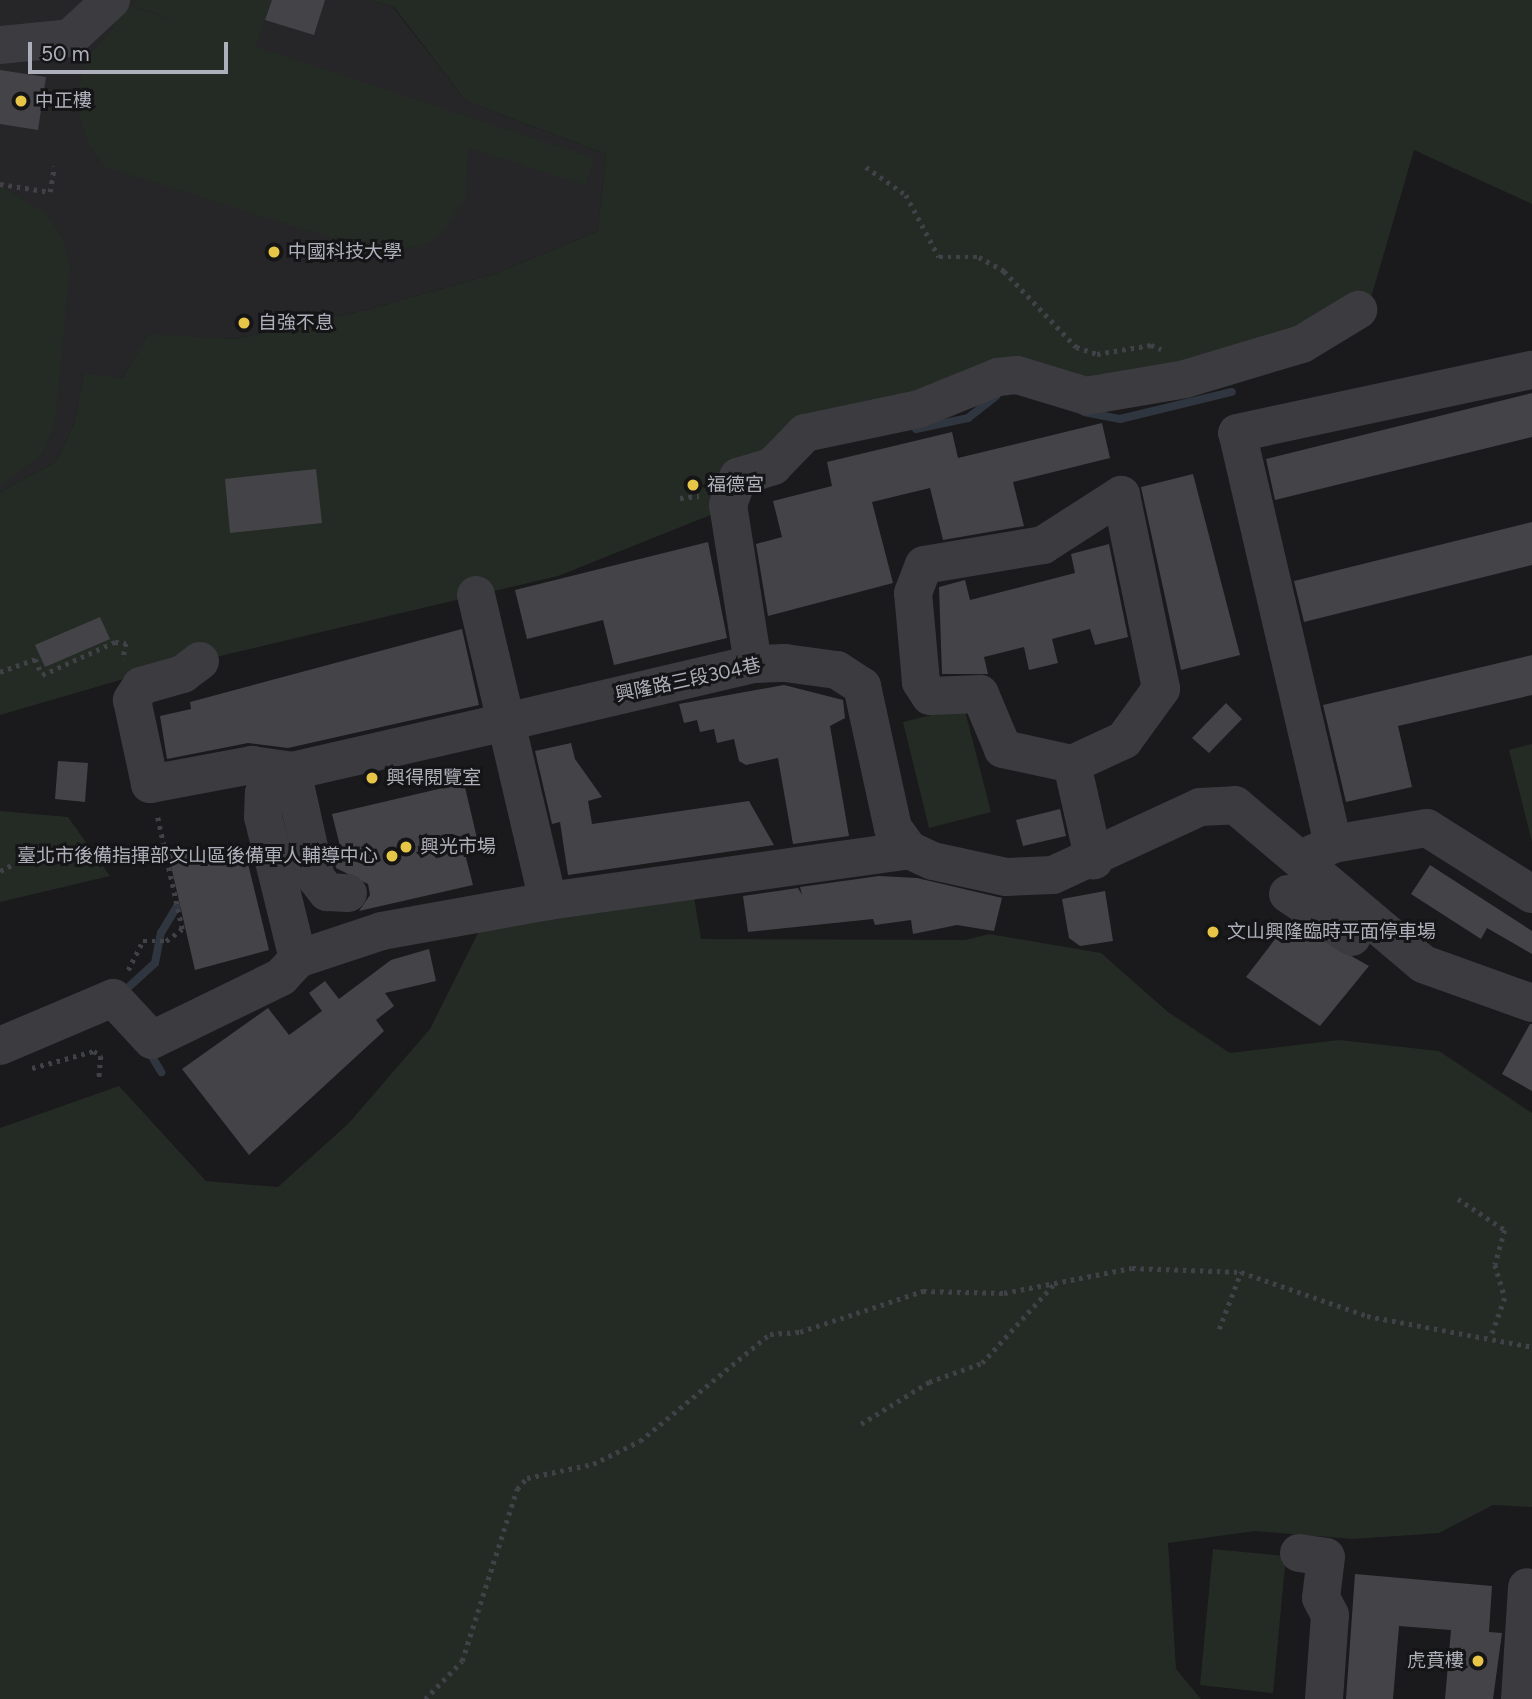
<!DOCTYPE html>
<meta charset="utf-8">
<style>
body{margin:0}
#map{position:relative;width:1532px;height:1699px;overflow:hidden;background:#1a191b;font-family:Figtree,"Noto Sans TC",sans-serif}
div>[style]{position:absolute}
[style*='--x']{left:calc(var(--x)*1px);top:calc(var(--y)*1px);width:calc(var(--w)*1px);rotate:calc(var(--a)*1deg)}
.built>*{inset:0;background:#262528}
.green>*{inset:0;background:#242b25}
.stream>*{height:8px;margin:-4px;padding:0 4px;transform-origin:4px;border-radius:4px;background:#30363f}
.building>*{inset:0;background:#444448}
.path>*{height:4.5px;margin-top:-2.25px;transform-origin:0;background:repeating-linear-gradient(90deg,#414247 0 3.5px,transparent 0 8.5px)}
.minor>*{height:38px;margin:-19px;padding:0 19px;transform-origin:19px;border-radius:19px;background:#3b3b40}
.dots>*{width:19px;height:19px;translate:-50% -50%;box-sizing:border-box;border:4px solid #151416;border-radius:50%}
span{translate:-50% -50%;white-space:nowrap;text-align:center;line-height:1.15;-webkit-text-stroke:6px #151416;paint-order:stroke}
.poi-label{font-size:19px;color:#adafba}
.left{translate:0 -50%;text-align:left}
.right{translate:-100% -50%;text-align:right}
.street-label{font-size:19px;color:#adafba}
.scale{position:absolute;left:28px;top:42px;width:200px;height:32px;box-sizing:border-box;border:4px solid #adafba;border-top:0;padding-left:9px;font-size:21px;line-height:24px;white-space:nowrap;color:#adafba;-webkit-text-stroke:5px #151416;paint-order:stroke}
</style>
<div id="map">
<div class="built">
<div style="clip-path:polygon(0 0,369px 0,393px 7px,466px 101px,606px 154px,598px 231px,497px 273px,370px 309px,236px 339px,149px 335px,122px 378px,84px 374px,75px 422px,56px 462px,0 492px)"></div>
</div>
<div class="green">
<div style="clip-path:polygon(137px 0,271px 0,256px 47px,595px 158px,585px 185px,468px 148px,466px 197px,444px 231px,429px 243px,383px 254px,105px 167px,88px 144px,76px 101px,85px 60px,112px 30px,123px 4px,189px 25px,135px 6px)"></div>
<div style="clip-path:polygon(369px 0,1532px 0,1532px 204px,1414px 150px,1370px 301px,1276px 347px,821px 421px,723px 510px,558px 576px,127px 678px,0 715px,0 492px,56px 462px,75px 422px,84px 373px,122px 378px,149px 334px,236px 339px,370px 309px,497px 273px,598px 231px,606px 154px,466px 101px,394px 7px)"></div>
<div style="clip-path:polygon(0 186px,46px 213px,63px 239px,70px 267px,55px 425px,42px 454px,0 487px)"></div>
<div style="clip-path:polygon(964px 707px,991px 812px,929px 828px,903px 722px)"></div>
<div style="clip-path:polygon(1532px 744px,1532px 842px,1509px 750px)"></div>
<div style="clip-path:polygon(0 811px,68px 817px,110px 876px,0 902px)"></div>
<div style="clip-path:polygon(694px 897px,701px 939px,965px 940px,989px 934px,1101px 953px,1168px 1012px,1230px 1053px,1339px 1040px,1439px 1051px,1532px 1113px,1532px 1507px,1493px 1505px,1439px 1533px,1353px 1539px,1255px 1531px,1168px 1543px,1176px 1669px,1201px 1699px,0 1699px,0 1128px,119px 1086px,206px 1181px,278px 1187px,349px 1123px,430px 1029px,481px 927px)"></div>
<div style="clip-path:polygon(1213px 1549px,1286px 1556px,1273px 1693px,1200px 1685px)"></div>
</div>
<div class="stream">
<div style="--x:1084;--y:412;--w:37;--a:11"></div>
<div style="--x:1120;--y:419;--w:115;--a:-13.6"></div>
<div style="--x:916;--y:429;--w:53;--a:-11.9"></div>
<div style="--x:968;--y:418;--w:36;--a:-38"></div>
<div style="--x:121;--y:994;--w:46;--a:-42.4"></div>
<div style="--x:155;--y:963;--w:31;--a:-79"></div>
<div style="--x:161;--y:933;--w:31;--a:-59"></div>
<div style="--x:148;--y:1050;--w:26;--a:59"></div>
</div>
<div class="building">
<div style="clip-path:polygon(272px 0,325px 0,314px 35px,265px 20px)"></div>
<div style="clip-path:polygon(0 70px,46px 77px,38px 130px,0 124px)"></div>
<div style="clip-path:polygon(1532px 393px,1532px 437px,1275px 500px,1266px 459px)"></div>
<div style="clip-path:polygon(1102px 423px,1110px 458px,1013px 482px,1024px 526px,943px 540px,930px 488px,872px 502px,893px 583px,768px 616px,756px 544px,782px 537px,773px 501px,832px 486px,827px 462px,952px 432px,958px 458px)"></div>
<div style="clip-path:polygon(316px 469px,322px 523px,230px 533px,225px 479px)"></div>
<div style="clip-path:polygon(1193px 474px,1240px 655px,1181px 670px,1141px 487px)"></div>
<div style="clip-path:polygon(1532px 522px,1532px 565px,1304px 622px,1294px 581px)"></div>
<div style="clip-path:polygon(708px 542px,727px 638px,614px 665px,603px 620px,527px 639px,515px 590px)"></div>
<div style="clip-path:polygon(1109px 544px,1128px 637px,1095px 645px,1090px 629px,1052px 639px,1058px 663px,1029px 670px,1024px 647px,984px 657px,988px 674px,942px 674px,939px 587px,965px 580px,970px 600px,1075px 573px,1071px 554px)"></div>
<div style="clip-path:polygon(100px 617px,110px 639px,45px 667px,35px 645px)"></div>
<div style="clip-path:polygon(462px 629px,479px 705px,288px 748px,248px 743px,167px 759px,160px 716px,191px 709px,190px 702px)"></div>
<div style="clip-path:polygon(1532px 655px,1532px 695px,1398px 726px,1412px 787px,1346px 802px,1323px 705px)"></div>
<div style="clip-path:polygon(784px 685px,843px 700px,845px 718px,830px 726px,849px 836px,793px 844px,778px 758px,746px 765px,739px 761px,734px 739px,717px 743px,714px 729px,700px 732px,697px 720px,684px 723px,679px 704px)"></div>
<div style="clip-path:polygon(1226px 703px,1242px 719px,1209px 753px,1192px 738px)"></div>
<div style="clip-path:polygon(571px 743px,575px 759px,602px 797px,588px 801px,592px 824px,749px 801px,774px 845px,568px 875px,560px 822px,552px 824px,535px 751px)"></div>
<div style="clip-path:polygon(58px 761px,88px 763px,85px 802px,55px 799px)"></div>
<div style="clip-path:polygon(464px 783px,480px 851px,465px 854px,473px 885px,359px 911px,370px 895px,368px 884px,336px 868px,332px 848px,340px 846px,332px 814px)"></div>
<div style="clip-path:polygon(1060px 809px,1066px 836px,1023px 846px,1016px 820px)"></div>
<div style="clip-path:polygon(199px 845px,203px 857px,244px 847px,269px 950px,195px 970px,168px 853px)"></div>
<div style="clip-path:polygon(1430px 865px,1532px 931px,1532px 954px,1487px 928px,1481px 939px,1411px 894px)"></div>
<div style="clip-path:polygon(879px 876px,917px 878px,1002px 898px,994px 931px,957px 925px,913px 934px,911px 920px,875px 925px,873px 919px,748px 932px,743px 896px,798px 888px,802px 895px,800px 887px)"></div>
<div style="clip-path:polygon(1105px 891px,1113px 941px,1080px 946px,1069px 938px,1062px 899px)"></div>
<div style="clip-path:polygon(1289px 921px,1369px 966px,1320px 1026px,1246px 977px)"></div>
<div style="clip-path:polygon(429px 949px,436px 981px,385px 993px,394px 1006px,376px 1020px,384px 1031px,249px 1155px,182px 1069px,268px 1008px,289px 1035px,322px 1011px,309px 993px,325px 981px,339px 999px,391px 960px)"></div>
<div style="clip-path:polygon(1530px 1024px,1532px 1024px,1532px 1091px,1502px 1074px)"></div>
<div style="clip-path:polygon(1355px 1574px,1492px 1586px,1489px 1632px,1502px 1633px,1493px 1699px,1445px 1699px,1451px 1630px,1399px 1626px,1393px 1699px,1346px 1699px)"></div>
</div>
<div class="path">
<div style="--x:866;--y:167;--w:49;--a:35"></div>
<div style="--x:906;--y:195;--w:70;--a:62"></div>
<div style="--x:939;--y:257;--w:40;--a:0"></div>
<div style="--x:979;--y:257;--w:29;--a:29"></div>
<div style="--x:1004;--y:271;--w:105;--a:46.5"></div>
<div style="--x:1076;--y:347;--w:22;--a:18"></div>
<div style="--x:1097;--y:354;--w:55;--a:-9.5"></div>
<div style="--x:1151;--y:345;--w:11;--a:22"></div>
<div style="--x:0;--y:184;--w:51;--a:9.1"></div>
<div style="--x:50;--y:192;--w:26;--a:-81"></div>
<div style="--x:680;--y:498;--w:19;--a:-6"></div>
<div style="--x:0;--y:672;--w:37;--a:-20"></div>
<div style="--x:35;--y:659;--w:17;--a:66"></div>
<div style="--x:42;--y:675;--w:80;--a:-24.3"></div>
<div style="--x:115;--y:642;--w:11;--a:5"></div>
<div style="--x:126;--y:643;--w:17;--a:100"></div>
<div style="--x:0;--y:871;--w:13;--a:-27"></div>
<div style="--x:128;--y:970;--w:33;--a:-63"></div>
<div style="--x:143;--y:941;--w:23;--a:0"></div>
<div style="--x:166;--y:941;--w:20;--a:-37"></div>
<div style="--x:182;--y:929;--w:117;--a:-102.4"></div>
<div style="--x:32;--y:1068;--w:64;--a:-15.3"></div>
<div style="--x:94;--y:1051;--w:9;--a:36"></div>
<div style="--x:101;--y:1056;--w:22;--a:95"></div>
<div style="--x:1458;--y:1199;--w:56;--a:33.4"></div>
<div style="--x:1505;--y:1230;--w:36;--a:106"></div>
<div style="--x:1495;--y:1265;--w:34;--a:73"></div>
<div style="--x:1505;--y:1298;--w:41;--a:109.7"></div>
<div style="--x:1219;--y:1329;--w:61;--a:-68.9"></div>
<div style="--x:861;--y:1424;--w:80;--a:-31.7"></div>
<div style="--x:929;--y:1382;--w:56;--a:-19.7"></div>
<div style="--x:982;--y:1363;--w:110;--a:-47.6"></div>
<div style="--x:425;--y:1699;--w:53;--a:-45.8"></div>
<div style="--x:462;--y:1661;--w:181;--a:-72.3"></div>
<div style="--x:517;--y:1489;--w:15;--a:-48"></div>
<div style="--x:527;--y:1478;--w:67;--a:-12"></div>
<div style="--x:593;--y:1464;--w:52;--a:-26.1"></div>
<div style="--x:640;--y:1441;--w:168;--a:-39.5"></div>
<div style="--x:770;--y:1334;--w:30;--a:-4"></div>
<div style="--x:800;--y:1332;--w:130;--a:-18.4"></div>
<div style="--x:923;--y:1291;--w:81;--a:1.4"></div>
<div style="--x:1004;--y:1293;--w:130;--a:-11.1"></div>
<div style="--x:1132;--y:1268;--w:109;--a:2.1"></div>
<div style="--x:1241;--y:1272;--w:133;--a:19.2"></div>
<div style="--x:1367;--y:1316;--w:168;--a:10.6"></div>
</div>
<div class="minor">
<div style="--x:0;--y:45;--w:70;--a:-5.7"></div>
<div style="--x:70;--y:38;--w:56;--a:-42.8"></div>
<div style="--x:476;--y:595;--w:130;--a:76.7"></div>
<div style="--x:506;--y:722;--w:184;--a:76.8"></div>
<div style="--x:548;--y:901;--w:169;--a:169.8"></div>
<div style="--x:382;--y:931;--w:89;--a:161.6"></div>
<div style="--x:298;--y:959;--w:146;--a:-103.8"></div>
<div style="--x:263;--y:817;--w:24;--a:-88"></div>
<div style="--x:264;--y:793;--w:23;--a:-49"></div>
<div style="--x:279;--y:776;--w:14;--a:-21"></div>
<div style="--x:292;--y:771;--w:220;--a:-12.9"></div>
<div style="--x:506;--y:722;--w:254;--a:-13.2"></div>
<div style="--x:753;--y:664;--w:32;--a:-2"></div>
<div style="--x:785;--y:663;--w:52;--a:7.7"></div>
<div style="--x:837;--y:670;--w:30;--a:33"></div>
<div style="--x:862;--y:686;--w:145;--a:77.7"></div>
<div style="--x:893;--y:828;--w:27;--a:54"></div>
<div style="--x:909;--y:850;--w:26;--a:25"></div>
<div style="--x:933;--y:861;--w:75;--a:12.4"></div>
<div style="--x:1006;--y:877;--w:47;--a:-2.4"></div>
<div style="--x:1053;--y:875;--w:162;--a:-24.8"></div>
<div style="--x:1200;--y:807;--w:35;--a:-3"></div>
<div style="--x:1235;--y:805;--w:246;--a:40.2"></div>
<div style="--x:1423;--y:964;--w:116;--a:19.7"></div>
<div style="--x:200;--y:661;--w:21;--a:143"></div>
<div style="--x:183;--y:674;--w:44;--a:164.1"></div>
<div style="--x:141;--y:686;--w:17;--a:123"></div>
<div style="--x:132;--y:700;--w:86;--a:77.9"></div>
<div style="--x:150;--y:784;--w:104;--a:-10.6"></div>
<div style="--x:252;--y:765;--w:40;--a:8.5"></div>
<div style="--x:753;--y:664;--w:161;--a:-98.9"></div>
<div style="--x:728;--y:505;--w:30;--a:-70"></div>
<div style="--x:738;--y:477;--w:37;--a:-17"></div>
<div style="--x:773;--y:466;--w:46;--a:-45.9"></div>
<div style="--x:805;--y:433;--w:116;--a:-11.9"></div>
<div style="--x:919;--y:409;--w:85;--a:-22.1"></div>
<div style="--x:998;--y:377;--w:19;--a:-6"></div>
<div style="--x:1017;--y:375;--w:72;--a:16.9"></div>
<div style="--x:1086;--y:396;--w:100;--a:-9.7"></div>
<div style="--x:1185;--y:379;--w:122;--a:-16.7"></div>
<div style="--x:1302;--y:344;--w:66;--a:-31.3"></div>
<div style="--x:1072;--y:764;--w:71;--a:-167.7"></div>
<div style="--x:1003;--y:749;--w:60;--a:-112.7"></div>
<div style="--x:980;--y:694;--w:50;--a:177.7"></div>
<div style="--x:930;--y:696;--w:17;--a:-123"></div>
<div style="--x:921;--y:682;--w:89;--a:-95.1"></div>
<div style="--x:913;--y:593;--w:30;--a:-69"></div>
<div style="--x:924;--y:565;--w:121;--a:-9.5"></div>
<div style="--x:1043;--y:545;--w:93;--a:-32.7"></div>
<div style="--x:1121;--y:495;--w:198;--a:78.3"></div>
<div style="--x:1161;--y:689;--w:63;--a:126"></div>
<div style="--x:1124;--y:740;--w:57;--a:155.2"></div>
<div style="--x:1072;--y:764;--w:99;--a:77.2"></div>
<div style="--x:292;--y:771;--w:110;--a:77.4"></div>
<div style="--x:316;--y:878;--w:18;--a:52"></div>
<div style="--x:327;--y:892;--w:21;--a:3"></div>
<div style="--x:1333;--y:844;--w:422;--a:-103.1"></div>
<div style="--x:1237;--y:433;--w:302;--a:-12.1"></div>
<div style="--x:1312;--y:854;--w:23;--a:-25"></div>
<div style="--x:1333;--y:844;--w:95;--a:-9.7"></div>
<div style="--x:1427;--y:828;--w:124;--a:32.2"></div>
<div style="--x:1288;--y:894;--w:77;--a:33.9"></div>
<div style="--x:548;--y:901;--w:365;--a:-8"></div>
<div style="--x:0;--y:1046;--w:123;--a:-23"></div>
<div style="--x:113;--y:998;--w:57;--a:47.1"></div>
<div style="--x:152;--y:1040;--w:144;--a:-26"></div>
<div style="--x:281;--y:977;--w:25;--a:-47"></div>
<div style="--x:1299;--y:1553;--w:27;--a:8"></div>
<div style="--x:1326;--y:1557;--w:41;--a:97"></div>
<div style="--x:1321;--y:1598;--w:19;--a:62"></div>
<div style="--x:1330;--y:1615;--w:84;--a:94.1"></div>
<div style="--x:1520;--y:1699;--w:112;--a:-86.4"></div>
</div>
<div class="dots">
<div style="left:21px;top:101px;background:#e7c546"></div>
<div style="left:274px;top:252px;background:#e7c546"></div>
<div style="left:244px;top:323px;background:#e7c546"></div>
<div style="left:693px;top:485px;background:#e7c546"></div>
<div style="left:372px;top:778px;background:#e7c546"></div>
<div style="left:406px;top:847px;background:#e7c546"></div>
<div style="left:392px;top:856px;background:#e7c546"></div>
<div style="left:1213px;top:932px;background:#e7c546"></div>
<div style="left:1478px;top:1661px;background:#e7c546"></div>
</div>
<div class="poi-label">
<span class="left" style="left:35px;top:101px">中正樓</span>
<span class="left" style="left:288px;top:252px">中國科技大學</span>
<span class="left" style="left:258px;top:323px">自強不息</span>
<span class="left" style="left:707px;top:485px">福德宮</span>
<span class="left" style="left:386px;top:778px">興得閱覽室</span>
<span class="left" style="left:420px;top:847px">興光市場</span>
<span class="right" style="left:378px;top:856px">臺北市後備指揮部文山區後備軍人輔導中心</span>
<span class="left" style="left:1227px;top:932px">文山興隆臨時平面停車場</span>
<span class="right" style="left:1464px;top:1661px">虎賁樓</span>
</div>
<div class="street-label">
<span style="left:688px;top:680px;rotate:-12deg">興隆路三段304巷</span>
</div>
<div class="scale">50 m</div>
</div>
